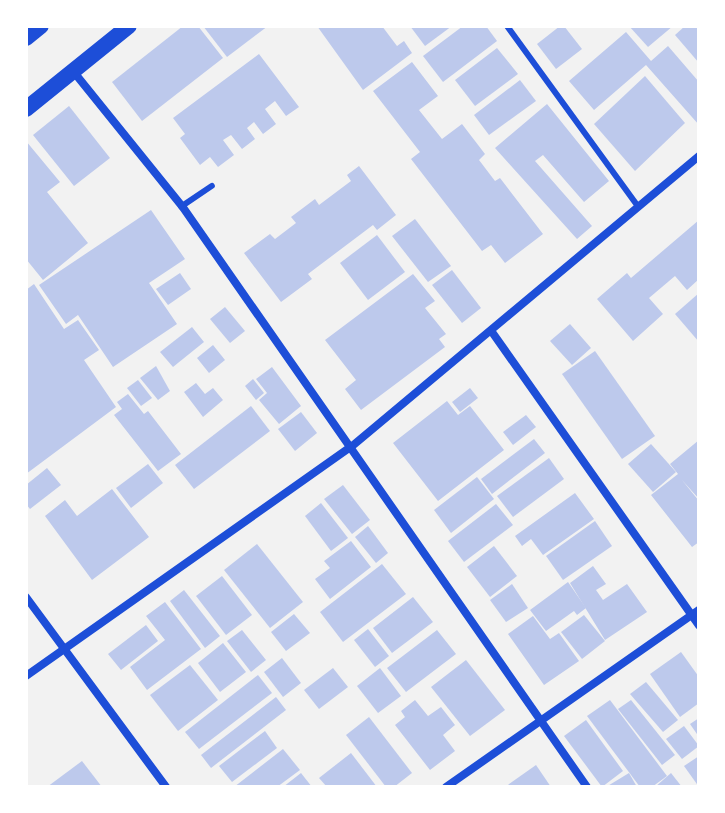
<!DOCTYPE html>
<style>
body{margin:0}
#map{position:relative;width:725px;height:813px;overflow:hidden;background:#f2f2f2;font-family:"Libre Baskerville",serif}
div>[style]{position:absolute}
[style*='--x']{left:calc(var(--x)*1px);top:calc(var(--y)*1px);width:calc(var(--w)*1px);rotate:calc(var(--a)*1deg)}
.building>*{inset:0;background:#bdc9ec}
.service>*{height:6px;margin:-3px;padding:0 3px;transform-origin:3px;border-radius:3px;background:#1d4ed8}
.minor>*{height:8px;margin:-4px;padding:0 4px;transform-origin:4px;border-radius:4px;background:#1d4ed8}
.secondary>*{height:16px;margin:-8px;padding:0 8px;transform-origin:8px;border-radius:8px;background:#1d4ed8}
span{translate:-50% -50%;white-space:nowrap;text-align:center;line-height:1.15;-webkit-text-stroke:6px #fff;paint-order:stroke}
.frame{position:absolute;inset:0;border:28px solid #fff;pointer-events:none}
</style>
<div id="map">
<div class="building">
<div style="clip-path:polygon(183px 26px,198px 26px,223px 58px,142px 121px,112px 82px)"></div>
<div style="clip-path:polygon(203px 26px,268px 26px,227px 57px)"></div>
<div style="clip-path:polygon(317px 26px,382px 26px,397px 46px,404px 41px,412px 53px,363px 90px)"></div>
<div style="clip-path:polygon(410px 26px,452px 26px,425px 46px)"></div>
<div style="clip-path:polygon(463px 26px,486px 26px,497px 41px,443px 82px,423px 56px)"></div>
<div style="clip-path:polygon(560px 26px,564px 26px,582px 49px,556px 69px,537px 44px)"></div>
<div style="clip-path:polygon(629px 26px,673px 26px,648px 47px)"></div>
<div style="clip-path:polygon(685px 26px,699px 26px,699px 63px,675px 35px)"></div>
<div style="clip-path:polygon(626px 32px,651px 61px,668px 46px,699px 82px,699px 125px,646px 65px,594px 110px,569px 81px)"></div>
<div style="clip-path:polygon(497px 48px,518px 74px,475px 106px,455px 80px)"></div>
<div style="clip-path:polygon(259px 54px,299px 107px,286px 116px,275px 101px,265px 109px,276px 124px,263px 134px,254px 122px,247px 128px,255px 139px,242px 149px,231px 135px,223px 140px,234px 155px,218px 167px,210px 157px,200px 165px,180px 138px,185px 134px,173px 118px)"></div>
<div style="clip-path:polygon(412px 62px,438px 96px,419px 110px,442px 139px,462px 124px,485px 154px,479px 160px,495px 181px,500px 178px,543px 234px,505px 263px,491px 245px,482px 251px,411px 159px,420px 152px,373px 91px)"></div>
<div style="clip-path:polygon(645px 76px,685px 123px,635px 171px,594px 124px)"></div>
<div style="clip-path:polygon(520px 80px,536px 101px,489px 135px,474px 115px)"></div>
<div style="clip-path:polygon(547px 104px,609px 181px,584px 202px,543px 155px,535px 161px,592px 226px,577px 239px,495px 148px)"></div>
<div style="clip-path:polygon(69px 106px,110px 158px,74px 186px,33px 135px)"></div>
<div style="clip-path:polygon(26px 141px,60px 182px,47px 192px,88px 243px,43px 280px,26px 259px)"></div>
<div style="clip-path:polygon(359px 166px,396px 215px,377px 230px,373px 225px,308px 274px,312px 279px,281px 302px,244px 253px,270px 234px,275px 239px,296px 223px,291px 217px,315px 199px,319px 205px,351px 181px,347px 175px)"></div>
<div style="clip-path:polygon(151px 210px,185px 259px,149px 283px,177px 324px,113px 367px,78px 315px,66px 324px,39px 285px)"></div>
<div style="clip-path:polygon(415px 219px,451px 266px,428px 282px,392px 236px)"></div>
<div style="clip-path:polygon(699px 220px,699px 279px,687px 290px,675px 276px,649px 298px,663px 314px,633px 341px,597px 299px,627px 273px,631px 278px)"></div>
<div style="clip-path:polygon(377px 235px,405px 272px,368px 300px,340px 263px)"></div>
<div style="clip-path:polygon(452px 270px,481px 308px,462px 323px,432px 285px)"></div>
<div style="clip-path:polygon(180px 273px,191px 289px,168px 305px,156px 289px)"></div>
<div style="clip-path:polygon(413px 274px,435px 301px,425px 308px,446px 334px,439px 339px,445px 347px,361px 410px,345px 389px,356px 380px,325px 340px)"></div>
<div style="clip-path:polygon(34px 284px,64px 329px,78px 320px,99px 350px,84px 360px,116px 407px,26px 474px,26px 290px)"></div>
<div style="clip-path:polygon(699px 293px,699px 342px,675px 314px)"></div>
<div style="clip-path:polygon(225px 307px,245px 331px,230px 343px,210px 319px)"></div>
<div style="clip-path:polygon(570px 324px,591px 348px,572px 365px,550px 341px)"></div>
<div style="clip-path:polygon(192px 327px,204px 342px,173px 367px,160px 352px)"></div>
<div style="clip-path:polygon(213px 345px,225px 360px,209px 373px,197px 358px)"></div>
<div style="clip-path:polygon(595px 351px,655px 436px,622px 459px,562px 374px)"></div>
<div style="clip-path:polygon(156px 366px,170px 391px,158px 400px,140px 378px)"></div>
<div style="clip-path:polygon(272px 367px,301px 406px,279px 424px,259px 400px,267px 393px,256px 379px)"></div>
<div style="clip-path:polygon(253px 379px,264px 393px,256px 400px,245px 386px)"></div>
<div style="clip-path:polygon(138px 380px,152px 398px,141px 406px,127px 388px)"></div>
<div style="clip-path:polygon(196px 383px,205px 394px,213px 388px,223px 400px,203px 417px,184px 392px)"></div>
<div style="clip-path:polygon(470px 388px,478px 398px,460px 412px,452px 402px)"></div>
<div style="clip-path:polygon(128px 394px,144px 414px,148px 411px,181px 454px,158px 471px,114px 415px,122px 409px,117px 402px)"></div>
<div style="clip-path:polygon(447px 401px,458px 415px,470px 406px,504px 450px,438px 501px,393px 443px)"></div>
<div style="clip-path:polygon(251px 406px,270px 431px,194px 489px,175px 465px)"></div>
<div style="clip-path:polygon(301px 412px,317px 433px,295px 451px,278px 429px)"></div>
<div style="clip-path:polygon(526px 415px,536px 427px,513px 445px,503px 432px)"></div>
<div style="clip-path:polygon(534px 439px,545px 453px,492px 494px,481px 479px)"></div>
<div style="clip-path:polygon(699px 440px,699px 499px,682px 480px,699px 501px,699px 542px,692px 547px,651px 495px,678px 474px,670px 464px)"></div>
<div style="clip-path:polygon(651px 444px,676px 472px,653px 492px,628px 464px)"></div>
<div style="clip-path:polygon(549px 458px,564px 479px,513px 517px,497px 496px)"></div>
<div style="clip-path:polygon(148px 464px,163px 483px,131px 508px,116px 488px)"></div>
<div style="clip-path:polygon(47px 468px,61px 485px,30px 509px,26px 504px,26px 485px)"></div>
<div style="clip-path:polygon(477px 477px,494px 499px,451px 533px,434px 510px)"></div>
<div style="clip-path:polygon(343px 485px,370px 520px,352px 534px,324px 499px)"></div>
<div style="clip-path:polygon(112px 489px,149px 537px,92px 580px,45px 516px,65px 500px,77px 516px)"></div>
<div style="clip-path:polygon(575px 493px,594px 519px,543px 555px,531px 539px,522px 546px,515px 536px)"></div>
<div style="clip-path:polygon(321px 503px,348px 538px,331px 551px,305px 516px)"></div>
<div style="clip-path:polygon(496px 504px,513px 525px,464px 562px,448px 541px)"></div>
<div style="clip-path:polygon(595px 521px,612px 546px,563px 580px,546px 556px)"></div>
<div style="clip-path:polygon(368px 526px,388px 553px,376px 563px,355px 537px)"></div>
<div style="clip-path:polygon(351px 541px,371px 567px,330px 599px,315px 579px,330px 568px,324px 561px)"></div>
<div style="clip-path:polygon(257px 544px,303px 602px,270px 628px,224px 570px)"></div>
<div style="clip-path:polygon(494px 546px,517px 576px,490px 597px,467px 567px)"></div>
<div style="clip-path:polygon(382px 564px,406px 594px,343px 642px,320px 612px)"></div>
<div style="clip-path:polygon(593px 566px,606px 584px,596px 590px,603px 600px,627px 584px,647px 612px,605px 640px,570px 583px)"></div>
<div style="clip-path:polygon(222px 576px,252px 615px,226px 635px,196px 596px)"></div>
<div style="clip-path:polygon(568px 582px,586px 608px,577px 615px,574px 611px,546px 631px,530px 610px)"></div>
<div style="clip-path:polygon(512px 584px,528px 608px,506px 622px,490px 600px)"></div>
<div style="clip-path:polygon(184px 590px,220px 636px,205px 648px,170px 601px)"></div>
<div style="clip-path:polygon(413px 597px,433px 622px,392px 653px,373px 628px)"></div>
<div style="clip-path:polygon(165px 602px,201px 649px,147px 690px,130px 667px,165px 640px,146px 616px)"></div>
<div style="clip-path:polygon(294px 614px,310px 633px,286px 651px,271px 632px)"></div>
<div style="clip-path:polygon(584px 615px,605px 641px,582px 659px,561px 632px)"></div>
<div style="clip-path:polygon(533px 616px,550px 639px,559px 633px,579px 661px,544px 685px,508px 634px)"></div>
<div style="clip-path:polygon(146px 625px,158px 641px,121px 670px,108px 654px)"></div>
<div style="clip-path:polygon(368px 629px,389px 656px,375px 667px,354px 640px)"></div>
<div style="clip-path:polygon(242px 630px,266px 660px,251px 672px,227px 641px)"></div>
<div style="clip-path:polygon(437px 630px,456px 654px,406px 692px,387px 668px)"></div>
<div style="clip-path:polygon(223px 643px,246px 672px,220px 692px,198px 663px)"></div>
<div style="clip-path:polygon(681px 652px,699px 677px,699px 703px,680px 717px,650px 674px)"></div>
<div style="clip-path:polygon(282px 658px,301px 683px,283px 697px,264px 672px)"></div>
<div style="clip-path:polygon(466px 660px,505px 710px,470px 736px,431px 687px)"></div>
<div style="clip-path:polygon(190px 665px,218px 700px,178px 731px,150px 695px)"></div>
<div style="clip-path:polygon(333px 668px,348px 687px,319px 709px,304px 690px)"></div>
<div style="clip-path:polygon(380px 668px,401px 696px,378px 713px,357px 686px)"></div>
<div style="clip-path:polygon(258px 675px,272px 693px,199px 749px,185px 732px)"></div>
<div style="clip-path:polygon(646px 682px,678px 720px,663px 732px,630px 694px)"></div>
<div style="clip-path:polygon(276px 697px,286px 710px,211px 768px,201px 755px)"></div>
<div style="clip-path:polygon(415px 700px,428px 716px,441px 707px,455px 725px,443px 735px,455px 751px,430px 770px,395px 725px,405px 717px,401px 711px)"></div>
<div style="clip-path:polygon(610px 700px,667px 776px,652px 787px,640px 787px,587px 716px)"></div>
<div style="clip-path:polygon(631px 700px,675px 755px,662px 765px,618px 709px)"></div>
<div style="clip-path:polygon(369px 717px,412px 773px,394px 787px,386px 787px,346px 735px)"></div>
<div style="clip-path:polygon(699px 718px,699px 737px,690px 724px)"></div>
<div style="clip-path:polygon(586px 720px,623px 771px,602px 787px,564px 736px)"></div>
<div style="clip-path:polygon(684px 726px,699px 746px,682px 759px,666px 739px)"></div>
<div style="clip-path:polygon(265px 731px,277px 748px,232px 782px,219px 766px)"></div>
<div style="clip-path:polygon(283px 749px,300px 770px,277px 787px,234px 787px)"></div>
<div style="clip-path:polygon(351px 753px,377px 787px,327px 787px,319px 778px)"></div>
<div style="clip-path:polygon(699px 756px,699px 787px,684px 766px)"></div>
<div style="clip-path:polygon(82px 761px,102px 787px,47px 787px)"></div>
<div style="clip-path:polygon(536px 765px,551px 787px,505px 787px)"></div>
<div style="clip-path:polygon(301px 773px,312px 787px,283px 787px)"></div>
<div style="clip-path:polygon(629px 773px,637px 787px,606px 787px)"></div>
<div style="clip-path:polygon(671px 773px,682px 787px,655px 787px)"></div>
</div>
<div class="service">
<div style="--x:507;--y:26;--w:223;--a:54"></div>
<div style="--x:182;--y:206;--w:36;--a:-34"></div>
</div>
<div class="minor">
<div style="--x:73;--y:71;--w:174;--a:51.1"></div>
<div style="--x:182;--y:206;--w:708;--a:55.12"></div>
<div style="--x:492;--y:332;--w:359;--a:54.8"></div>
<div style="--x:26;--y:597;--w:236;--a:53.6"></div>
<div style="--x:26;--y:676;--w:398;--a:-35.2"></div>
<div style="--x:351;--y:447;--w:454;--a:-39.9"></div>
<div style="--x:446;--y:787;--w:309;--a:-35"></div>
</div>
<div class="secondary">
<div style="--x:26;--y:38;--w:19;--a:-39"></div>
<div style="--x:26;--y:109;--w:132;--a:-38.9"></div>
</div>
<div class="frame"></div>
</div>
